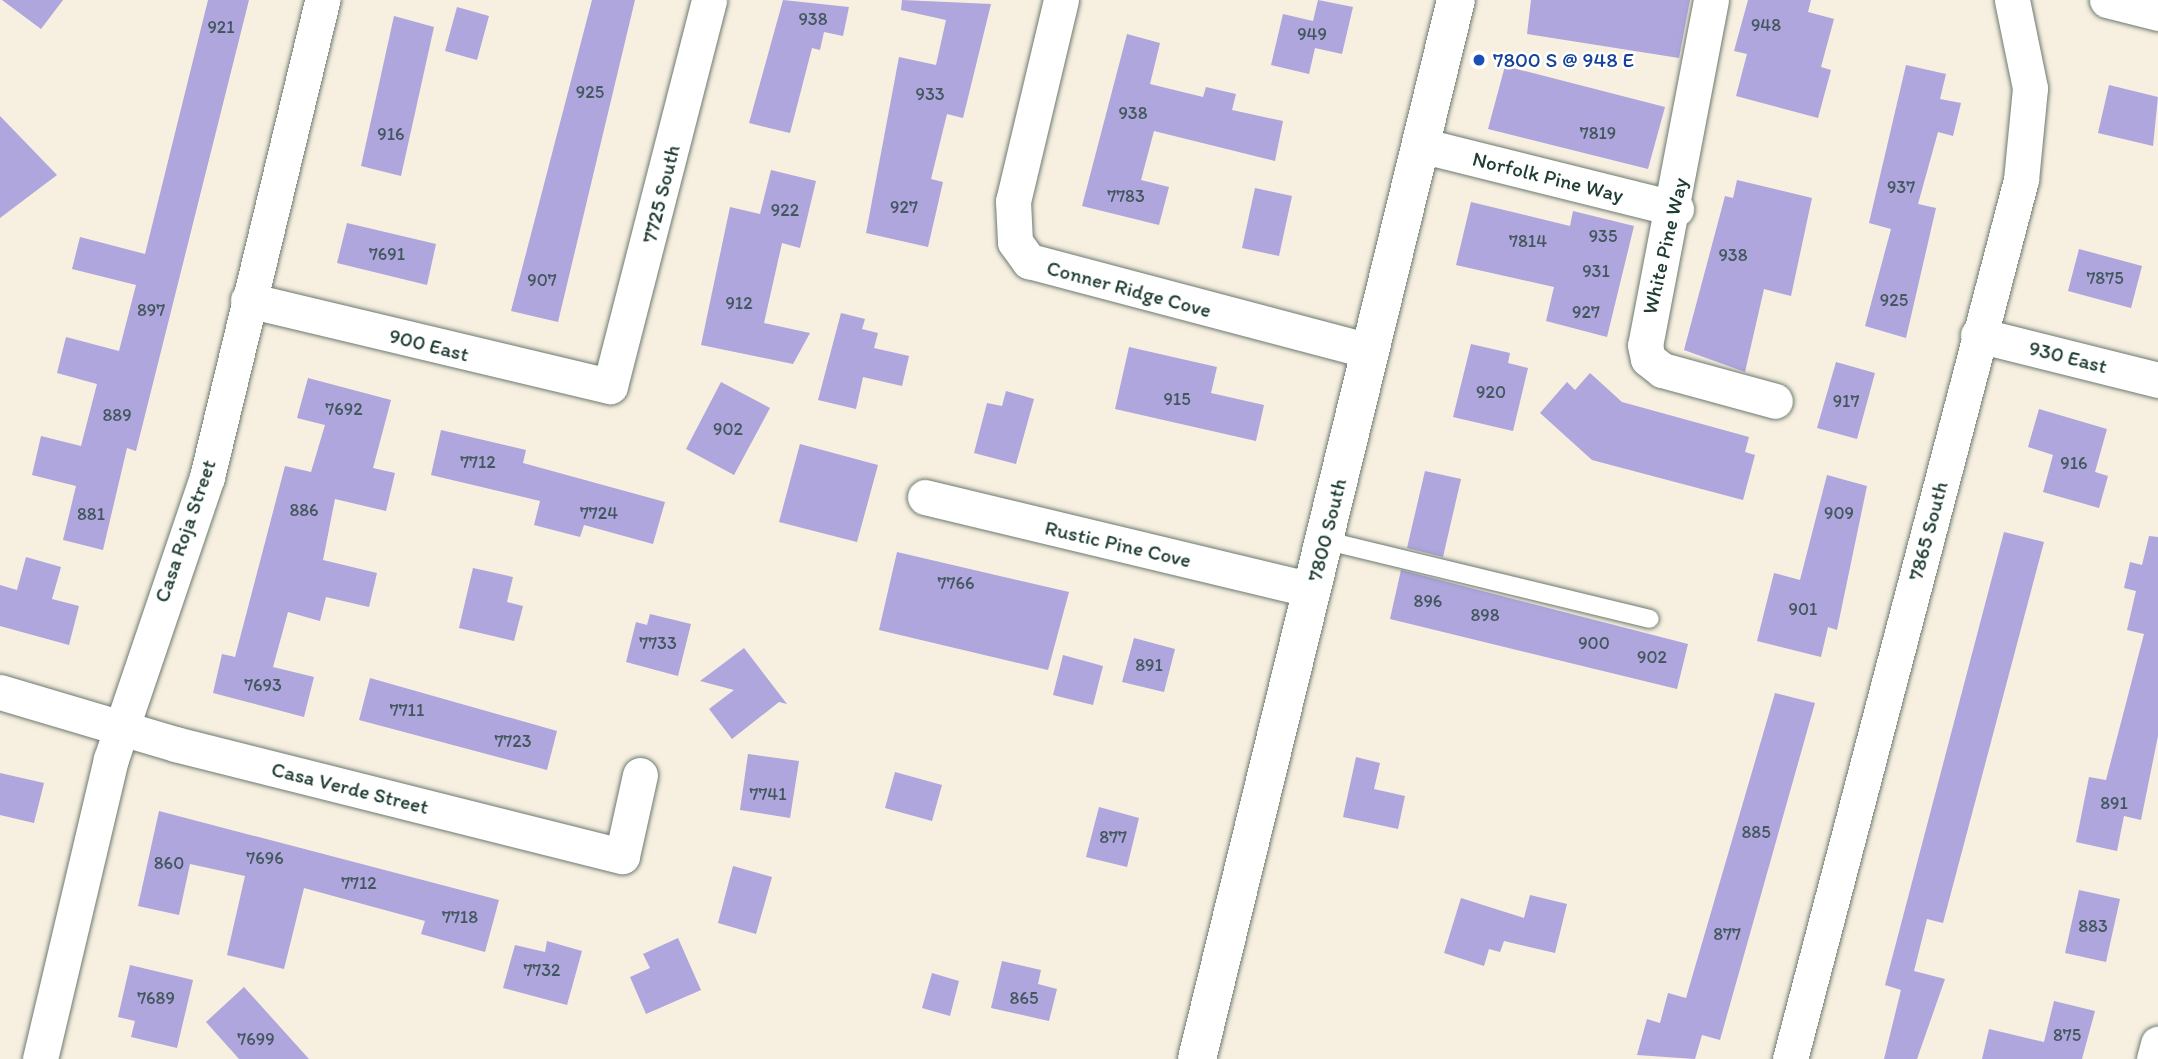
<!DOCTYPE html>
<style>
body{margin:0}
#map{position:relative;width:2158px;height:1059px;overflow:hidden;background:#f7efe0;font-family:Itim,sans-serif}
div>[style]{position:absolute}
[style*='--x']{left:calc(var(--x)*1px);top:calc(var(--y)*1px);width:calc(var(--w)*1px);rotate:calc(var(--a)*1deg)}
.building>*{inset:0;background:#aea6dc}
.roads{filter:drop-shadow(0 0 2px #6b7b70) drop-shadow(0 0 2px #6b7b70)}
.service>*{height:18px;margin:-9px;padding:0 9px;transform-origin:9px;border-radius:9px;background:#fff}
.minor>*{height:35px;margin:-17.5px;padding:0 17.5px;transform-origin:17.5px;border-radius:17.5px;background:#fff}
.secondary>*{height:38px;margin:-19px;padding:0 19px;transform-origin:19px;border-radius:19px;background:#fff}
.dots>*{width:19px;height:19px;translate:-50% -50%;box-sizing:border-box;border:4px solid #fff;border-radius:50%}
span{translate:-50% -50%;white-space:nowrap;text-align:center;line-height:1.15;-webkit-text-stroke:5px #fff;paint-order:stroke}
.number-label{font-size:18px;color:#43575e}
.number-label span{-webkit-text-stroke-width:0}
.transit-label{font-size:21px;color:#164399}
.left{translate:0 -50%;text-align:left}
.street-label{font-size:21px;color:#1f3d34}
</style>
<div id="map">
<div class="building">
<div style="clip-path:polygon(2px 0,63px 0,41px 29px)"></div>
<div style="clip-path:polygon(208px 0,249px 0,136px 451px,127px 448px,103px 550px,63px 540px,76px 486px,32px 475px,41px 436px,81px 446px,97px 384px,57px 373px,66px 337px,119px 351px,136px 285px,72px 269px,80px 237px,145px 254px)"></div>
<div style="clip-path:polygon(592px 0,635px 0,558px 322px,511px 311px)"></div>
<div style="clip-path:polygon(783px 0,849px 7px,843px 36px,824px 32px,820px 50px,812px 48px,790px 133px,749px 123px)"></div>
<div style="clip-path:polygon(902px 0,991px 4px,963px 118px,947px 114px,931px 179px,943px 182px,928px 247px,866px 233px,899px 57px,936px 65px,946px 20px,901px 10px)"></div>
<div style="clip-path:polygon(1318px 0,1353px 7px,1342px 54px,1315px 48px,1309px 74px,1271px 65px,1283px 14px,1313px 21px)"></div>
<div style="clip-path:polygon(1531px 0,1690px 0,1679px 58px,1527px 34px)"></div>
<div style="clip-path:polygon(1748px 0,1811px 0,1808px 12px,1834px 19px,1821px 67px,1831px 70px,1818px 118px,1736px 96px,1747px 54px,1734px 51px)"></div>
<div style="clip-path:polygon(457px 7px,489px 16px,477px 60px,445px 51px)"></div>
<div style="clip-path:polygon(394px 16px,434px 27px,401px 176px,361px 166px)"></div>
<div style="clip-path:polygon(1127px 34px,1160px 43px,1150px 84px,1203px 97px,1206px 87px,1236px 94px,1232px 110px,1283px 121px,1275px 161px,1154px 131px,1141px 180px,1169px 187px,1159px 225px,1082px 206px)"></div>
<div style="clip-path:polygon(1906px 65px,1946px 74px,1940px 99px,1961px 103px,1953px 136px,1938px 132px,1918px 204px,1936px 208px,1906px 338px,1865px 326px,1891px 229px,1869px 223px)"></div>
<div style="clip-path:polygon(1505px 66px,1665px 107px,1648px 169px,1488px 129px)"></div>
<div style="clip-path:polygon(2109px 85px,2158px 97px,2153px 146px,2098px 133px)"></div>
<div style="clip-path:polygon(0 116px,57px 175px,0 218px)"></div>
<div style="clip-path:polygon(771px 170px,816px 181px,800px 248px,782px 243px,764px 323px,810px 333px,793px 364px,701px 345px,730px 207px,760px 214px)"></div>
<div style="clip-path:polygon(1737px 180px,1812px 198px,1791px 296px,1764px 289px,1745px 372px,1684px 350px,1725px 196px,1733px 198px)"></div>
<div style="clip-path:polygon(1255px 188px,1292px 196px,1279px 256px,1242px 248px)"></div>
<div style="clip-path:polygon(1471px 202px,1570px 226px,1573px 211px,1634px 226px,1607px 337px,1546px 321px,1554px 287px,1456px 265px)"></div>
<div style="clip-path:polygon(347px 223px,436px 244px,427px 285px,337px 263px)"></div>
<div style="clip-path:polygon(2079px 249px,2142px 266px,2131px 308px,2068px 291px)"></div>
<div style="clip-path:polygon(841px 313px,865px 319px,862px 329px,878px 333px,874px 348px,909px 356px,902px 386px,863px 377px,856px 409px,818px 400px)"></div>
<div style="clip-path:polygon(1471px 344px,1510px 353px,1508px 363px,1528px 368px,1513px 431px,1453px 417px)"></div>
<div style="clip-path:polygon(1129px 347px,1217px 367px,1211px 393px,1264px 405px,1256px 441px,1115px 409px)"></div>
<div style="clip-path:polygon(1836px 362px,1875px 373px,1857px 439px,1817px 428px)"></div>
<div style="clip-path:polygon(1590px 373px,1622px 402px,1749px 437px,1745px 452px,1755px 455px,1743px 500px,1592px 460px,1540px 413px,1567px 382px,1575px 390px)"></div>
<div style="clip-path:polygon(308px 378px,391px 400px,373px 468px,395px 473px,386px 511px,335px 499px,323px 560px,377px 573px,369px 607px,326px 597px,320px 621px,288px 612px,273px 667px,314px 677px,304px 717px,213px 693px,222px 654px,235px 657px,285px 466px,311px 472px,325px 425px,297px 418px)"></div>
<div style="clip-path:polygon(721px 382px,770px 408px,734px 475px,686px 449px)"></div>
<div style="clip-path:polygon(1006px 391px,1034px 399px,1016px 464px,974px 453px,987px 403px,1002px 406px)"></div>
<div style="clip-path:polygon(2039px 409px,2107px 429px,2095px 472px,2108px 476px,2099px 508px,2043px 492px,2053px 455px,2028px 447px)"></div>
<div style="clip-path:polygon(441px 430px,526px 450px,523px 463px,665px 502px,653px 544px,584px 525px,580px 537px,534px 525px,540px 501px,431px 475px)"></div>
<div style="clip-path:polygon(800px 444px,878px 465px,857px 542px,779px 522px)"></div>
<div style="clip-path:polygon(1425px 471px,1461px 479px,1443px 557px,1407px 548px)"></div>
<div style="clip-path:polygon(1827px 475px,1867px 486px,1837px 630px,1828px 627px,1821px 657px,1757px 641px,1774px 573px,1800px 580px)"></div>
<div style="clip-path:polygon(2004px 532px,2044px 542px,1943px 923px,1927px 919px,1914px 971px,1945px 979px,1917px 1059px,1884px 1059px,1901px 990px,1885px 985px)"></div>
<div style="clip-path:polygon(2149px 536px,2158px 537px,2158px 736px,2141px 820px,2124px 816px,2117px 851px,2076px 842px,2089px 777px,2106px 780px,2144px 634px,2127px 630px,2136px 591px,2124px 588px,2130px 562px,2142px 565px)"></div>
<div style="clip-path:polygon(897px 552px,1069px 592px,1048px 670px,879px 630px)"></div>
<div style="clip-path:polygon(26px 557px,61px 567px,52px 599px,79px 606px,69px 645px,0 626px,0 585px,17px 590px)"></div>
<div style="clip-path:polygon(473px 568px,513px 577px,507px 602px,523px 606px,514px 641px,459px 628px)"></div>
<div style="clip-path:polygon(1401px 570px,1688px 644px,1677px 689px,1390px 619px)"></div>
<div style="clip-path:polygon(650px 614px,691px 624px,678px 676px,626px 662px,636px 622px,647px 625px)"></div>
<div style="clip-path:polygon(1134px 638px,1175px 649px,1164px 692px,1122px 682px)"></div>
<div style="clip-path:polygon(744px 648px,787px 704px,779px 702px,732px 739px,709px 709px,734px 690px,700px 681px)"></div>
<div style="clip-path:polygon(1063px 655px,1103px 666px,1093px 705px,1053px 695px)"></div>
<div style="clip-path:polygon(370px 678px,557px 731px,547px 770px,359px 720px)"></div>
<div style="clip-path:polygon(1775px 693px,1815px 703px,1720px 1040px,1702px 1035px,1695px 1059px,1637px 1055px,1647px 1019px,1660px 1023px,1668px 993px,1686px 998px)"></div>
<div style="clip-path:polygon(748px 754px,799px 761px,790px 818px,740px 810px)"></div>
<div style="clip-path:polygon(1356px 757px,1380px 763px,1374px 789px,1405px 796px,1398px 829px,1343px 817px)"></div>
<div style="clip-path:polygon(895px 772px,942px 785px,932px 821px,885px 808px)"></div>
<div style="clip-path:polygon(0 773px,44px 783px,34px 823px,0 815px)"></div>
<div style="clip-path:polygon(1099px 807px,1139px 818px,1127px 867px,1086px 857px)"></div>
<div style="clip-path:polygon(159px 811px,499px 900px,485px 952px,421px 934px,425px 921px,304px 888px,284px 969px,227px 955px,245px 876px,190px 864px,179px 915px,138px 906px)"></div>
<div style="clip-path:polygon(733px 866px,772px 877px,756px 934px,718px 923px)"></div>
<div style="clip-path:polygon(2079px 890px,2120px 899px,2106px 962px,2065px 953px)"></div>
<div style="clip-path:polygon(1530px 895px,1567px 904px,1555px 953px,1504px 941px,1500px 952px,1489px 949px,1484px 966px,1444px 953px,1461px 898px,1524px 918px)"></div>
<div style="clip-path:polygon(678px 938px,701px 990px,646px 1014px,630px 977px,650px 968px,643px 954px)"></div>
<div style="clip-path:polygon(547px 941px,582px 951px,567px 1005px,503px 988px,515px 945px,545px 952px)"></div>
<div style="clip-path:polygon(1002px 961px,1041px 970px,1038px 984px,1057px 989px,1049px 1021px,991px 1008px)"></div>
<div style="clip-path:polygon(130px 965px,193px 980px,177px 1048px,131px 1037px,135px 1021px,118px 1017px)"></div>
<div style="clip-path:polygon(932px 973px,959px 981px,950px 1016px,922px 1008px)"></div>
<div style="clip-path:polygon(244px 987px,309px 1059px,239px 1059px,206px 1022px)"></div>
<div style="clip-path:polygon(2054px 1001px,2095px 1011px,2082px 1059px,1982px 1059px,1989px 1029px,2044px 1042px)"></div>
</div>
<div class="roads">
<div class="service">
<div style="--x:1324;--y:540;--w:335;--a:13.6"></div>
</div>
<div class="minor">
<div style="--x:1061;--y:0;--w:207;--a:103.4"></div>
<div style="--x:1013;--y:201;--w:41;--a:87.2"></div>
<div style="--x:1015;--y:242;--w:24;--a:54"></div>
<div style="--x:1029;--y:261;--w:353;--a:14.8"></div>
<div style="--x:1711;--y:0;--w:351;--a:100.8"></div>
<div style="--x:1645;--y:345;--w:14;--a:78"></div>
<div style="--x:1648;--y:359;--w:18;--a:38"></div>
<div style="--x:1662;--y:370;--w:117;--a:15.3"></div>
<div style="--x:2107;--y:0;--w:53;--a:14.3"></div>
<div style="--x:1420;--y:145;--w:264;--a:14"></div>
<div style="--x:248;--y:300;--w:372;--a:13.4"></div>
<div style="--x:610;--y:386;--w:398;--a:-75.6"></div>
<div style="--x:1978;--y:335;--w:186;--a:14"></div>
<div style="--x:925;--y:497;--w:398;--a:13.5"></div>
<div style="--x:0;--y:692;--w:183;--a:16.5"></div>
<div style="--x:175;--y:744;--w:461;--a:14.1"></div>
<div style="--x:622;--y:856;--w:83;--a:-77.5"></div>
<div style="--x:40;--y:1059;--w:308;--a:-76.7"></div>
<div style="--x:111;--y:759;--w:298;--a:-71.2"></div>
<div style="--x:207;--y:477;--w:491;--a:-76.4"></div>
<div style="--x:1790;--y:1059;--w:909;--a:-75.28"></div>
<div style="--x:2021;--y:180;--w:92;--a:-84.4"></div>
<div style="--x:2030;--y:88;--w:90;--a:-101.6"></div>
<div style="--x:2154;--y:1059;--w:16;--a:-75"></div>
</div>
<div class="secondary">
<div style="--x:1197;--y:1059;--w:1090;--a:-76.26"></div>
</div>
</div>
<div class="dots">
<div style="left:1479px;top:60px;background:#1a4fb4"></div>
</div>
<div class="number-label">
<span style="left:813px;top:19px">938</span>
<span style="left:1766px;top:25px">948</span>
<span style="left:221px;top:27px">921</span>
<span style="left:1312px;top:34px">949</span>
<span style="left:590px;top:92px">925</span>
<span style="left:930px;top:94px">933</span>
<span style="left:1133px;top:113px">938</span>
<span style="left:1598px;top:133px">7819</span>
<span style="left:391px;top:134px">916</span>
<span style="left:1901px;top:187px">937</span>
<span style="left:1126px;top:196px">7783</span>
<span style="left:904px;top:207px">927</span>
<span style="left:785px;top:210px">922</span>
<span style="left:1603px;top:236px">935</span>
<span style="left:1528px;top:241px">7814</span>
<span style="left:387px;top:254px">7691</span>
<span style="left:1733px;top:255px">938</span>
<span style="left:1596px;top:271px">931</span>
<span style="left:2105px;top:278px">7875</span>
<span style="left:542px;top:280px">907</span>
<span style="left:1894px;top:300px">925</span>
<span style="left:739px;top:303px">912</span>
<span style="left:151px;top:310px">897</span>
<span style="left:1586px;top:312px">927</span>
<span style="left:1491px;top:392px">920</span>
<span style="left:1177px;top:399px">915</span>
<span style="left:1846px;top:401px">917</span>
<span style="left:344px;top:409px">7692</span>
<span style="left:117px;top:415px">889</span>
<span style="left:728px;top:429px">902</span>
<span style="left:478px;top:462px">7712</span>
<span style="left:2074px;top:463px">916</span>
<span style="left:304px;top:510px">886</span>
<span style="left:599px;top:513px">7724</span>
<span style="left:1839px;top:513px">909</span>
<span style="left:91px;top:514px">881</span>
<span style="left:956px;top:583px">7766</span>
<span style="left:1428px;top:601px">896</span>
<span style="left:1803px;top:609px">901</span>
<span style="left:1485px;top:615px">898</span>
<span style="left:658px;top:643px">7733</span>
<span style="left:1594px;top:643px">900</span>
<span style="left:1652px;top:657px">902</span>
<span style="left:1149px;top:665px">891</span>
<span style="left:263px;top:685px">7693</span>
<span style="left:407px;top:710px">7711</span>
<span style="left:513px;top:741px">7723</span>
<span style="left:768px;top:794px">7741</span>
<span style="left:2114px;top:803px">891</span>
<span style="left:1756px;top:832px">885</span>
<span style="left:1113px;top:837px">877</span>
<span style="left:265px;top:858px">7696</span>
<span style="left:169px;top:863px">860</span>
<span style="left:359px;top:883px">7712</span>
<span style="left:460px;top:917px">7718</span>
<span style="left:2093px;top:926px">883</span>
<span style="left:1727px;top:934px">877</span>
<span style="left:542px;top:970px">7732</span>
<span style="left:156px;top:998px">7689</span>
<span style="left:1024px;top:998px">865</span>
<span style="left:2067px;top:1035px">875</span>
<span style="left:256px;top:1039px">7699</span>
</div>
<div class="transit-label">
<span class="left" style="left:1493px;top:60px">7800 S @ 948 E</span>
</div>
<div class="street-label">
<span style="left:1548px;top:177px;rotate:14deg">Norfolk Pine Way</span>
<span style="left:661px;top:194px;rotate:-76deg">7725 South</span>
<span style="left:1665px;top:246px;rotate:-77deg">White Pine Way</span>
<span style="left:1129px;top:289px;rotate:15deg">Conner Ridge Cove</span>
<span style="left:429px;top:345px;rotate:14deg">900 East</span>
<span style="left:2068px;top:357px;rotate:14deg">930 East</span>
<span style="left:1327px;top:530px;rotate:-76deg">7800 South</span>
<span style="left:185px;top:531px;rotate:-71deg">Casa Roja Street</span>
<span style="left:1928px;top:531px;rotate:-75deg">7865 South</span>
<span style="left:1118px;top:544px;rotate:13deg">Rustic Pine Cove</span>
<span style="left:350px;top:788px;rotate:14deg">Casa Verde Street</span>
</div>
</div>
